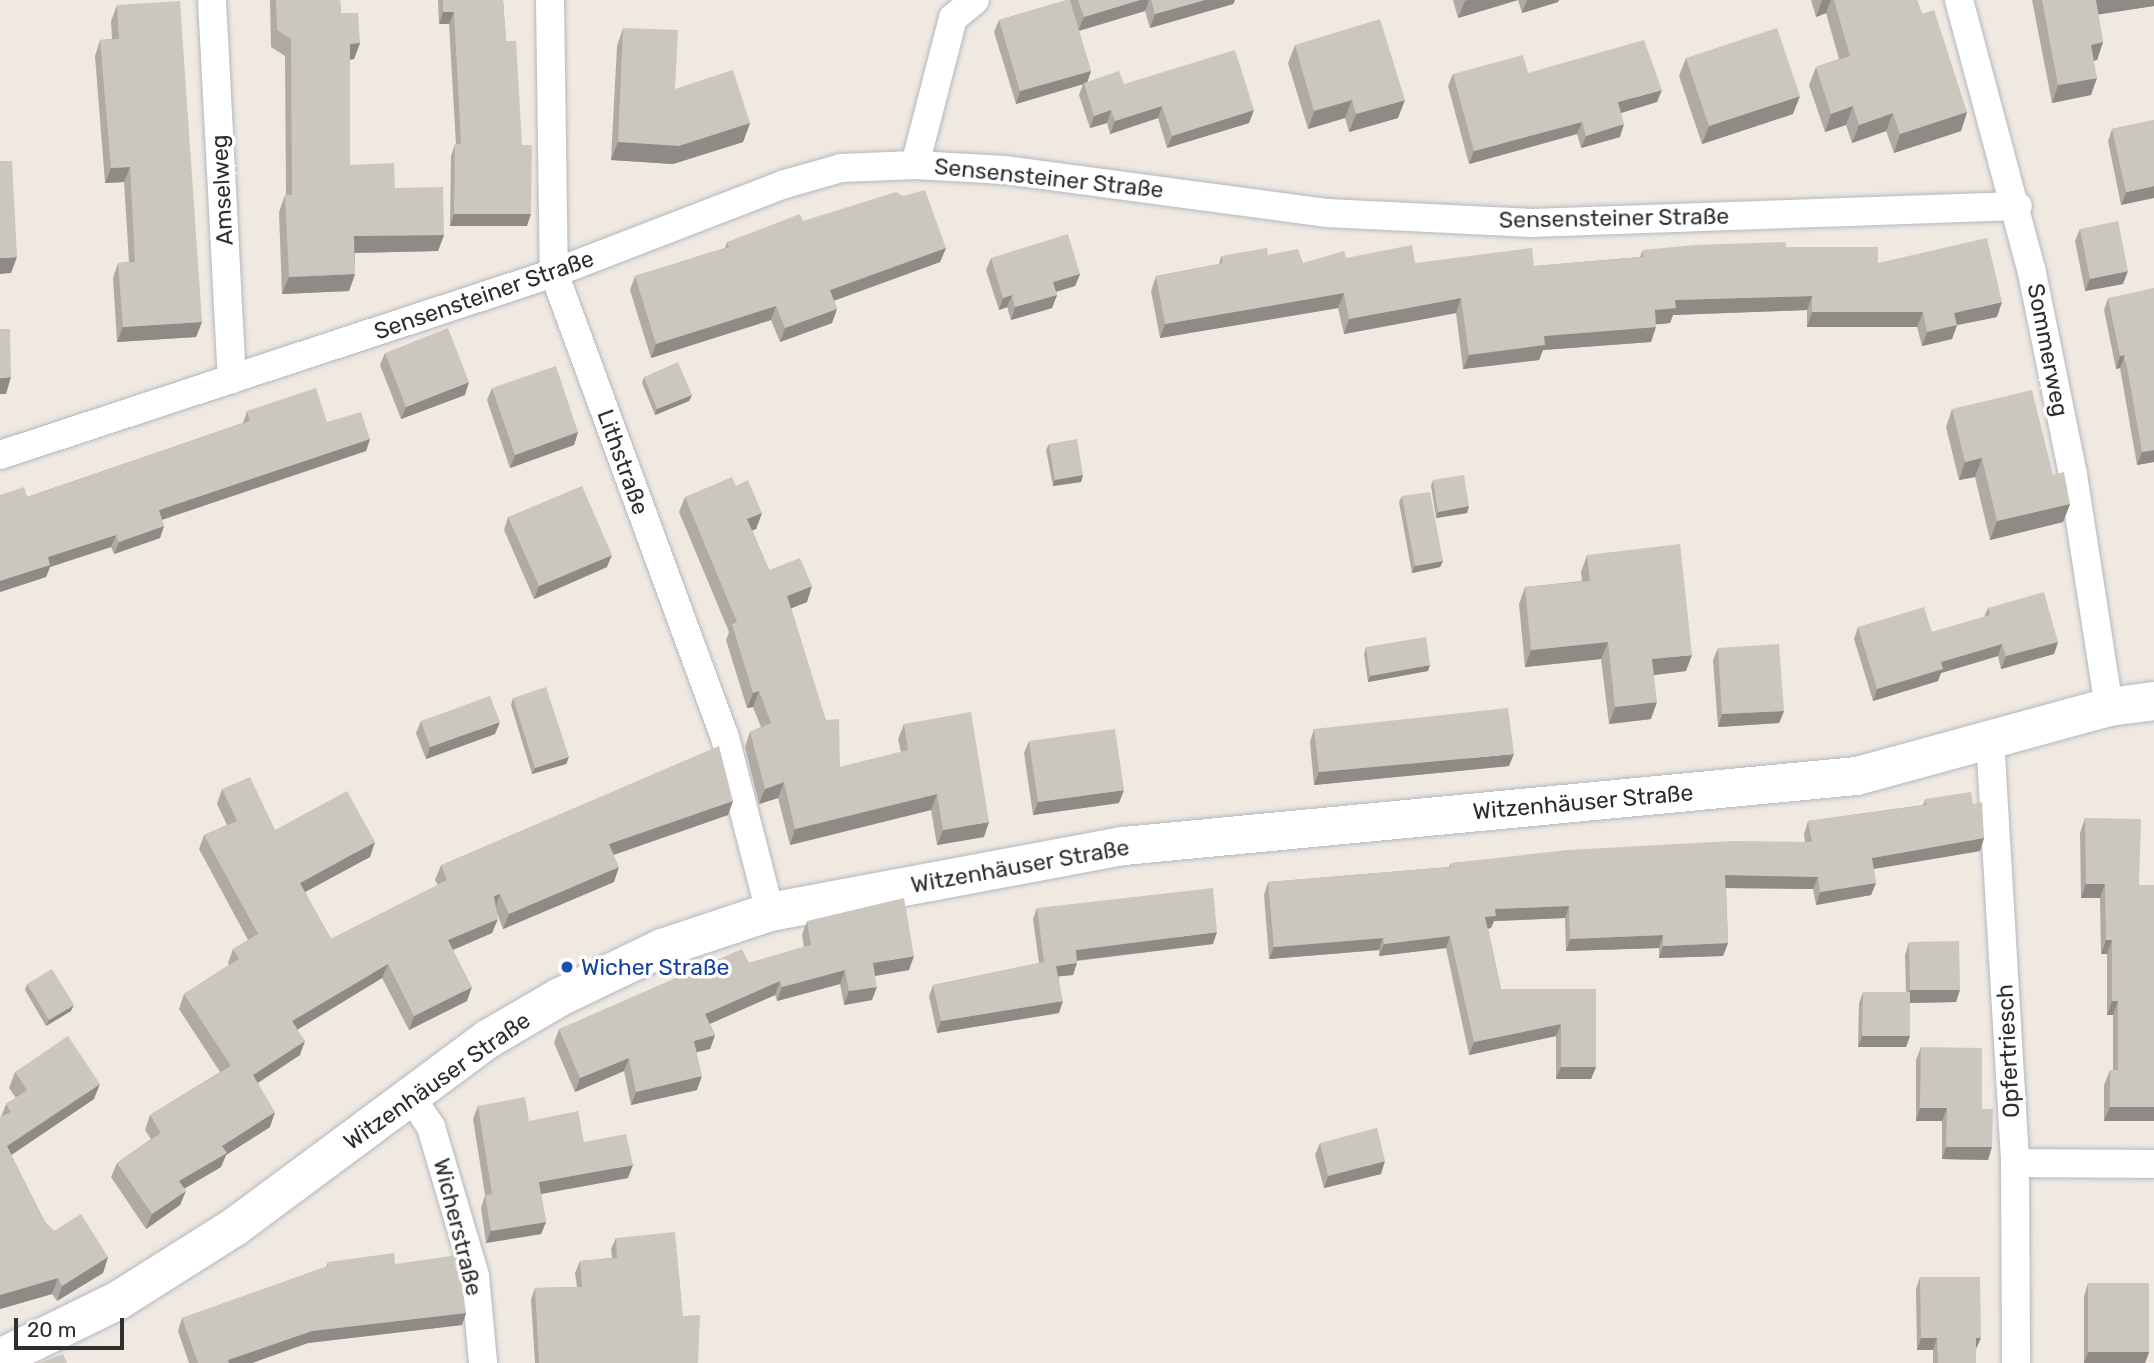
<!DOCTYPE html>
<meta charset="utf-8">
<style>
body{margin:0}
#map{position:relative;width:2154px;height:1363px;overflow:hidden;background:#efe9e1;font-family:Rubik,sans-serif}
div>[style]{position:absolute}
[style*='--x']{left:calc(var(--x)*1px);top:calc(var(--y)*1px);width:calc(var(--w)*1px);rotate:calc(var(--a)*1deg)}
.roads{filter:drop-shadow(0 0 2px #b4b7c1) drop-shadow(0 0 2px #b4b7c1)}
.minor>*{height:28px;margin:-14px;padding:0 14px;transform-origin:14px;border-radius:14px;background:#fff}
.secondary>*{height:38px;margin:-19px;padding:0 19px;transform-origin:19px;border-radius:19px;background:#fff}
.wall>*{inset:0;background:#afaba4}
.shaded-wall>*{inset:0;background:#8e8b86}
.building>*{inset:0;background:#cbc7bf}
.dots>*{width:19px;height:19px;translate:-50% -50%;box-sizing:border-box;border:4px solid #fff;border-radius:50%}
span{translate:-50% -50%;white-space:nowrap;text-align:center;line-height:1.15;-webkit-text-stroke:7px #fff;paint-order:stroke}
.street-label{font-size:23px;color:#2e2e2e}
.transit-label{font-size:23px;color:#164399}
.left{translate:0 -50%;text-align:left}
.scale{position:absolute;left:14px;top:1318px;width:110px;height:32px;box-sizing:border-box;border:4px solid #2e2e2e;border-top:0;padding-left:9px;font-size:21px;line-height:24px;white-space:nowrap;color:#2e2e2e;-webkit-text-stroke:5px #fff;paint-order:stroke}
</style>
<div id="map">
<div class="roads">
<div class="minor">
<div style="--x:212;--y:0;--w:380;--a:87"></div>
<div style="--x:550;--y:0;--w:273;--a:89.2"></div>
<div style="--x:554;--y:273;--w:491;--a:69.8"></div>
<div style="--x:724;--y:734;--w:184;--a:75.5"></div>
<div style="--x:1959;--y:0;--w:278;--a:75"></div>
<div style="--x:2031;--y:268;--w:211;--a:78.5"></div>
<div style="--x:2073;--y:475;--w:235;--a:81.2"></div>
<div style="--x:915;--y:165;--w:152;--a:-75.5"></div>
<div style="--x:953;--y:18;--w:28;--a:-39"></div>
<div style="--x:0;--y:455;--w:583;--a:-18.19"></div>
<div style="--x:554;--y:273;--w:248;--a:-21.1"></div>
<div style="--x:785;--y:184;--w:58;--a:-15.9"></div>
<div style="--x:841;--y:168;--w:74;--a:-2.3"></div>
<div style="--x:915;--y:165;--w:90;--a:3.2"></div>
<div style="--x:1005;--y:170;--w:325;--a:7.6"></div>
<div style="--x:1327;--y:213;--w:205;--a:2.8"></div>
<div style="--x:1532;--y:223;--w:486;--a:-2"></div>
<div style="--x:1990;--y:739;--w:425;--a:86.6"></div>
<div style="--x:2015;--y:1163;--w:200;--a:89.7"></div>
<div style="--x:411;--y:1097;--w:36;--a:56"></div>
<div style="--x:431;--y:1127;--w:155;--a:73.5"></div>
<div style="--x:475;--y:1276;--w:87;--a:84.7"></div>
<div style="--x:2015;--y:1163;--w:139;--a:0.4"></div>
</div>
<div class="secondary">
<div style="--x:0;--y:1358;--w:132;--a:-26"></div>
<div style="--x:119;--y:1300;--w:138;--a:-32.3"></div>
<div style="--x:236;--y:1226;--w:314;--a:-36.6"></div>
<div style="--x:488;--y:1039;--w:83;--a:-30.3"></div>
<div style="--x:560;--y:997;--w:113;--a:-25.7"></div>
<div style="--x:662;--y:948;--w:114;--a:-18.4"></div>
<div style="--x:770;--y:912;--w:360;--a:-10.6"></div>
<div style="--x:1124;--y:846;--w:736;--a:-5.46"></div>
<div style="--x:1857;--y:776;--w:261;--a:-15.3"></div>
<div style="--x:2109;--y:707;--w:45;--a:-7.6"></div>
</div>
</div>
<div class="wall">
<div style="clip-path:polygon(270px 0,340px 0,341px 13px,360px 43px,354px 59px,350px 60px,350px 165px,395px 188px,444px 235px,438px 251px,355px 253px,355px 274px,349px 291px,282px 294px,279px 212px,285px 195px,286px 195px,285px 56px,271px 47px)"></div>
<div style="clip-path:polygon(438px 0,503px 0,506px 41px,527px 226px,450px 226px,451px 156px,455px 144px,456px 144px,449px 24px,439px 24px)"></div>
<div style="clip-path:polygon(1067px 0,1235px 0,1233px 4px,1150px 28px,1145px 11px,1079px 31px,1091px 71px,1087px 82px,1124px 84px,1254px 110px,1249px 123px,1167px 148px,1158px 118px,1110px 134px,1107px 123px,1090px 128px,1079px 95px,1083px 84px,1016px 104px,994px 32px,999px 20px)"></div>
<div style="clip-path:polygon(1453px 0,1559px 0,1558px 2px,1522px 13px,1518px 0,1458px 18px)"></div>
<div style="clip-path:polygon(1811px 0,1917px 0,1922px 14px,1967px 112px,1961px 131px,1894px 153px,1886px 131px,1852px 143px,1846px 125px,1825px 132px,1809px 85px,1816px 67px,1839px 59px,1826px 13px,1816px 17px)"></div>
<div style="clip-path:polygon(2032px 0,2154px 0,2154px 6px,2098px 14px,2103px 42px,2097px 60px,2094px 61px,2091px 95px,2052px 103px)"></div>
<div style="clip-path:polygon(117px 5px,202px 322px,196px 337px,117px 342px,113px 278px,118px 263px,129px 262px,124px 182px,105px 183px,95px 56px,100px 40px,112px 39px,111px 21px)"></div>
<div style="clip-path:polygon(623px 28px,675px 89px,750px 123px,743px 142px,673px 164px,611px 160px,617px 46px)"></div>
<div style="clip-path:polygon(1295px 45px,1398px 118px,1349px 132px,1345px 118px,1308px 129px,1288px 63px)"></div>
<div style="clip-path:polygon(1686px 58px,1793px 114px,1702px 144px,1679px 76px)"></div>
<div style="clip-path:polygon(1528px 73px,1657px 102px,1621px 113px,1620px 137px,1581px 148px,1577px 134px,1469px 164px,1448px 86px,1453px 74px)"></div>
<div style="clip-path:polygon(2154px 120px,2121px 205px,2108px 141px,2112px 129px)"></div>
<div style="clip-path:polygon(803px 221px,946px 248px,940px 262px,834px 301px,837px 309px,832px 323px,780px 342px,771px 320px,651px 358px,630px 290px,635px 276px,725px 248px,727px 242px)"></div>
<div style="clip-path:polygon(2080px 229px,2123px 284px,2085px 291px,2075px 241px)"></div>
<div style="clip-path:polygon(1786px 247px,1878px 263px,1997px 317px,1957px 325px,1952px 339px,1922px 346px,1917px 327px,1807px 327px,1807px 310px,1673px 315px,1670px 323px,1656px 324px,1651px 342px,1543px 350px,1539px 360px,1463px 369px,1456px 313px,1344px 334px,1338px 308px,1160px 338px,1151px 291px,1156px 276px,1219px 264px,1221px 256px,1268px 255px,1303px 263px,1346px 258px,1415px 263px,1534px 266px,1640px 257px,1643px 250px)"></div>
<div style="clip-path:polygon(991px 258px,1080px 274px,1075px 286px,1056px 292px,1057px 295px,1052px 308px,1011px 320px,1007px 307px,999px 310px,986px 270px)"></div>
<div style="clip-path:polygon(2108px 298px,2154px 462px,2137px 465px,2120px 368px,2116px 369px,2104px 310px)"></div>
<div style="clip-path:polygon(385px 353px,465px 395px,401px 419px,380px 365px)"></div>
<div style="clip-path:polygon(644px 377px,692px 395px,689px 401px,655px 415px,642px 383px)"></div>
<div style="clip-path:polygon(492px 388px,578px 432px,574px 445px,510px 468px,487px 400px)"></div>
<div style="clip-path:polygon(1952px 409px,2070px 504px,2063px 522px,1990px 540px,1975px 477px,1959px 480px,1946px 427px)"></div>
<div style="clip-path:polygon(247px 411px,327px 422px,370px 439px,366px 451px,162px 520px,164px 526px,160px 538px,114px 554px,111px 547px,50px 567px,46px 577px,0 592px,0 495px,27px 497px,243px 423px)"></div>
<div style="clip-path:polygon(1049px 444px,1083px 475px,1081px 482px,1053px 486px,1046px 450px)"></div>
<div style="clip-path:polygon(1433px 480px,1469px 506px,1467px 513px,1436px 518px,1431px 486px)"></div>
<div style="clip-path:polygon(736px 486px,762px 513px,756px 529px,752px 530px,769px 570px,807px 602px,791px 608px,840px 767px,901px 752px,898px 739px,904px 724px,984px 837px,937px 845px,931px 810px,790px 845px,778px 798px,759px 804px,745px 747px,750px 732px,761px 727px,753px 707px,747px 708px,726px 640px,729px 632px,679px 512px,685px 497px)"></div>
<div style="clip-path:polygon(1402px 496px,1443px 561px,1440px 567px,1412px 573px,1399px 502px)"></div>
<div style="clip-path:polygon(508px 517px,607px 567px,534px 599px,504px 530px)"></div>
<div style="clip-path:polygon(1587px 555px,1686px 671px,1654px 675px,1651px 719px,1609px 724px,1601px 659px,1525px 667px,1519px 604px,1525px 587px,1582px 581px,1581px 572px)"></div>
<div style="clip-path:polygon(1988px 608px,2058px 642px,2054px 654px,2001px 669px,1998px 656px,1941px 673px,1938px 681px,1873px 701px,1854px 639px,1858px 627px,1932px 632px,1984px 617px)"></div>
<div style="clip-path:polygon(1366px 647px,1428px 671px,1368px 682px,1364px 654px)"></div>
<div style="clip-path:polygon(1718px 648px,1784px 711px,1779px 723px,1718px 727px,1713px 660px)"></div>
<div style="clip-path:polygon(513px 698px,569px 757px,566px 764px,532px 774px,511px 705px)"></div>
<div style="clip-path:polygon(421px 721px,495px 734px,426px 759px,416px 733px)"></div>
<div style="clip-path:polygon(1314px 729px,1509px 766px,1314px 785px,1310px 742px)"></div>
<div style="clip-path:polygon(1029px 741px,1119px 803px,1033px 815px,1024px 753px)"></div>
<div style="clip-path:polygon(222px 789px,275px 830px,370px 857px,305px 892px,331px 939px,438px 885px,435px 880px,441px 865px,733px 801px,728px 815px,614px 855px,614px 882px,503px 929px,497px 913px,492px 933px,453px 950px,467px 1001px,409px 1030px,382px 978px,297px 1029px,300px 1055px,258px 1083px,270px 1127px,226px 1155px,221px 1167px,184px 1189px,180px 1205px,146px 1229px,111px 1177px,117px 1163px,151px 1139px,145px 1130px,150px 1115px,220px 1072px,179px 1009px,184px 994px,229px 965px,228px 963px,233px 949px,248px 940px,199px 849px,204px 835px,227px 825px,217px 804px)"></div>
<div style="clip-path:polygon(1925px 799px,1973px 804px,1984px 838px,1980px 851px,1874px 869px,1876px 883px,1871px 895px,1816px 905px,1813px 889px,1726px 888px,1728px 943px,1723px 956px,1659px 958px,1659px 948px,1566px 951px,1565px 918px,1494px 921px,1491px 928px,1488px 929px,1501px 989px,1596px 989px,1596px 1067px,1591px 1079px,1556px 1079px,1556px 1036px,1469px 1055px,1446px 948px,1379px 956px,1379px 950px,1269px 959px,1264px 895px,1268px 882px,1449px 867px,1451px 863px,1805px 842px,1804px 834px,1808px 821px,1923px 805px)"></div>
<div style="clip-path:polygon(2085px 818px,2139px 885px,2154px 1121px,2104px 1121px,2104px 1085px,2110px 1070px,2113px 1070px,2113px 1015px,2107px 1015px,2107px 954px,2101px 954px,2100px 898px,2081px 898px,2080px 833px)"></div>
<div style="clip-path:polygon(1037px 908px,1213px 944px,1077px 961px,1073px 975px,1059px 976px,1059px 1013px,937px 1033px,929px 996px,933px 985px,1039px 963px,1033px 919px)"></div>
<div style="clip-path:polygon(807px 921px,909px 970px,875px 976px,872px 1000px,844px 1005px,840px 984px,777px 1001px,775px 995px,710px 1024px,715px 1035px,710px 1049px,697px 1052px,697px 1090px,631px 1105px,624px 1071px,575px 1092px,554px 1043px,559px 1029px,749px 963px,804px 947px,802px 935px)"></div>
<div style="clip-path:polygon(1909px 942px,1956px 1002px,1910px 1003px,1910px 1036px,1906px 1047px,1858px 1047px,1859px 1003px,1863px 992px,1906px 992px,1905px 955px)"></div>
<div style="clip-path:polygon(27px 984px,71px 1011px,46px 1026px,25px 990px)"></div>
<div style="clip-path:polygon(1921px 1047px,1982px 1109px,1988px 1160px,1942px 1159px,1942px 1121px,1916px 1121px,1916px 1060px)"></div>
<div style="clip-path:polygon(15px 1072px,94px 1099px,11px 1155px,45px 1222px,54px 1231px,108px 1257px,103px 1273px,57px 1301px,52px 1294px,0 1309px,0 1117px,1px 1117px,6px 1104px,16px 1098px,9px 1088px)"></div>
<div style="clip-path:polygon(478px 1106px,529px 1121px,584px 1142px,628px 1178px,541px 1194px,546px 1222px,541px 1234px,486px 1243px,481px 1208px,485px 1195px,473px 1119px)"></div>
<div style="clip-path:polygon(1320px 1143px,1381px 1174px,1324px 1188px,1315px 1155px)"></div>
<div style="clip-path:polygon(616px 1238px,683px 1316px,698px 1363px,535px 1363px,531px 1299px,535px 1288px,577px 1287px,575px 1273px,580px 1261px,612px 1258px,611px 1249px)"></div>
<div style="clip-path:polygon(328px 1262px,395px 1264px,466px 1313px,462px 1325px,308px 1343px,252px 1363px,189px 1363px,178px 1331px,182px 1318px,326px 1267px)"></div>
<div style="clip-path:polygon(1920px 1277px,1976px 1349px,1976px 1363px,1933px 1363px,1933px 1350px,1917px 1350px,1916px 1289px)"></div>
<div style="clip-path:polygon(2088px 1283px,2149px 1352px,2145px 1363px,2084px 1363px,2084px 1296px)"></div>
</div>
<div class="shaded-wall">
<div style="clip-path:polygon(1140px 0,1149px 0,1145px 11px,1078px 31px,1084px 17px)"></div>
<div style="clip-path:polygon(1205px 0,1235px 0,1233px 4px,1150px 28px,1155px 14px)"></div>
<div style="clip-path:polygon(1468px 0,1518px 0,1458px 18px,1465px 1px)"></div>
<div style="clip-path:polygon(1527px 0,1559px 0,1558px 2px,1522px 13px)"></div>
<div style="clip-path:polygon(1822px 0,1831px 0,1826px 13px,1816px 17px)"></div>
<div style="clip-path:polygon(2095px 0,2154px 0,2154px 6px,2089px 16px)"></div>
<div style="clip-path:polygon(443px 12px,454px 12px,449px 24px,439px 24px)"></div>
<div style="clip-path:polygon(2103px 42px,2097px 60px,2085px 62px,2091px 45px)"></div>
<div style="clip-path:polygon(360px 43px,354px 59px,344px 60px,350px 44px)"></div>
<div style="clip-path:polygon(1091px 71px,1087px 83px,1016px 104px,1020px 91px)"></div>
<div style="clip-path:polygon(2097px 78px,2091px 95px,2052px 103px,2058px 85px)"></div>
<div style="clip-path:polygon(1662px 90px,1657px 102px,1614px 115px,1618px 102px)"></div>
<div style="clip-path:polygon(1800px 96px,1793px 114px,1702px 144px,1709px 126px)"></div>
<div style="clip-path:polygon(1352px 100px,1345px 118px,1308px 129px,1314px 111px)"></div>
<div style="clip-path:polygon(1405px 100px,1398px 118px,1349px 132px,1356px 114px)"></div>
<div style="clip-path:polygon(1162px 106px,1158px 118px,1110px 134px,1115px 121px)"></div>
<div style="clip-path:polygon(1853px 106px,1846px 125px,1825px 132px,1831px 114px)"></div>
<div style="clip-path:polygon(1111px 110px,1107px 123px,1090px 128px,1094px 116px)"></div>
<div style="clip-path:polygon(1254px 110px,1249px 123px,1167px 148px,1172px 136px)"></div>
<div style="clip-path:polygon(1967px 112px,1961px 131px,1894px 153px,1900px 134px)"></div>
<div style="clip-path:polygon(1893px 113px,1886px 131px,1852px 143px,1859px 125px)"></div>
<div style="clip-path:polygon(1582px 122px,1577px 134px,1469px 164px,1474px 151px)"></div>
<div style="clip-path:polygon(750px 123px,743px 142px,673px 164px,611px 160px,618px 142px)"></div>
<div style="clip-path:polygon(1624px 124px,1620px 137px,1581px 148px,1586px 136px)"></div>
<div style="clip-path:polygon(130px 167px,124px 182px,105px 183px,111px 168px)"></div>
<div style="clip-path:polygon(2154px 186px,2154px 198px,2121px 205px,2126px 192px)"></div>
<div style="clip-path:polygon(454px 214px,531px 214px,527px 226px,450px 226px)"></div>
<div style="clip-path:polygon(444px 235px,438px 251px,348px 253px,354px 236px)"></div>
<div style="clip-path:polygon(946px 248px,940px 262px,824px 304px,830px 290px)"></div>
<div style="clip-path:polygon(17px 257px,11px 273px,0 274px,0 258px)"></div>
<div style="clip-path:polygon(2128px 271px,2123px 284px,2085px 291px,2090px 279px)"></div>
<div style="clip-path:polygon(355px 274px,349px 291px,282px 294px,289px 277px)"></div>
<div style="clip-path:polygon(1080px 274px,1075px 286px,1048px 294px,1053px 282px)"></div>
<div style="clip-path:polygon(1344px 293px,1338px 308px,1160px 338px,1165px 324px)"></div>
<div style="clip-path:polygon(1012px 295px,1007px 307px,999px 310px,1003px 298px)"></div>
<div style="clip-path:polygon(1057px 295px,1052px 308px,1011px 320px,1015px 307px)"></div>
<div style="clip-path:polygon(1812px 296px,1807px 310px,1673px 315px,1670px 323px,1650px 325px,1655px 310px,1675px 300px)"></div>
<div style="clip-path:polygon(1461px 298px,1456px 313px,1344px 334px,1349px 319px)"></div>
<div style="clip-path:polygon(2002px 302px,1997px 317px,1957px 325px,1952px 339px,1922px 346px,1927px 332px,1954px 313px)"></div>
<div style="clip-path:polygon(776px 306px,771px 320px,651px 358px,656px 344px)"></div>
<div style="clip-path:polygon(837px 309px,832px 323px,780px 342px,785px 328px)"></div>
<div style="clip-path:polygon(1812px 312px,1923px 312px,1917px 327px,1807px 327px)"></div>
<div style="clip-path:polygon(202px 322px,196px 337px,117px 342px,123px 327px)"></div>
<div style="clip-path:polygon(1656px 327px,1651px 342px,1543px 350px,1539px 360px,1463px 369px,1469px 355px,1544px 336px)"></div>
<div style="clip-path:polygon(2125px 355px,2120px 368px,2116px 369px,2120px 356px)"></div>
<div style="clip-path:polygon(11px 377px,6px 394px,0 394px,0 378px)"></div>
<div style="clip-path:polygon(469px 382px,465px 395px,401px 419px,406px 407px)"></div>
<div style="clip-path:polygon(692px 395px,689px 401px,655px 415px,657px 409px)"></div>
<div style="clip-path:polygon(578px 432px,574px 445px,510px 468px,515px 455px)"></div>
<div style="clip-path:polygon(370px 439px,366px 451px,155px 522px,159px 510px)"></div>
<div style="clip-path:polygon(2154px 450px,2154px 462px,2137px 465px,2142px 452px)"></div>
<div style="clip-path:polygon(1982px 458px,1975px 477px,1959px 480px,1965px 462px)"></div>
<div style="clip-path:polygon(1083px 475px,1081px 482px,1053px 486px,1055px 480px)"></div>
<div style="clip-path:polygon(2070px 504px,2063px 522px,1990px 540px,1997px 521px)"></div>
<div style="clip-path:polygon(1469px 506px,1467px 513px,1436px 518px,1438px 512px)"></div>
<div style="clip-path:polygon(762px 513px,756px 529px,741px 535px,747px 519px)"></div>
<div style="clip-path:polygon(164px 526px,160px 538px,114px 554px,119px 542px)"></div>
<div style="clip-path:polygon(116px 535px,111px 547px,50px 567px,46px 577px,0 592px,0 581px,48px 557px)"></div>
<div style="clip-path:polygon(612px 555px,607px 567px,534px 599px,539px 586px)"></div>
<div style="clip-path:polygon(1443px 561px,1440px 567px,1412px 573px,1415px 566px)"></div>
<div style="clip-path:polygon(812px 586px,807px 602px,782px 612px,787px 596px)"></div>
<div style="clip-path:polygon(1608px 642px,1601px 659px,1525px 667px,1531px 650px)"></div>
<div style="clip-path:polygon(2058px 642px,2054px 654px,2001px 669px,2006px 656px)"></div>
<div style="clip-path:polygon(2002px 644px,1998px 656px,1941px 673px,1938px 681px,1873px 701px,1877px 689px,1941px 662px)"></div>
<div style="clip-path:polygon(1692px 655px,1686px 671px,1646px 676px,1652px 659px)"></div>
<div style="clip-path:polygon(1430px 665px,1428px 671px,1368px 682px,1370px 676px)"></div>
<div style="clip-path:polygon(759px 691px,753px 707px,747px 708px,753px 693px)"></div>
<div style="clip-path:polygon(1657px 702px,1651px 719px,1609px 724px,1615px 707px)"></div>
<div style="clip-path:polygon(1784px 711px,1779px 723px,1718px 727px,1722px 714px)"></div>
<div style="clip-path:polygon(500px 722px,495px 734px,426px 759px,430px 747px)"></div>
<div style="clip-path:polygon(1514px 754px,1509px 766px,1314px 785px,1319px 772px)"></div>
<div style="clip-path:polygon(569px 757px,566px 764px,532px 774px,535px 768px)"></div>
<div style="clip-path:polygon(784px 782px,778px 798px,759px 804px,765px 789px)"></div>
<div style="clip-path:polygon(1124px 790px,1119px 803px,1033px 815px,1038px 802px)"></div>
<div style="clip-path:polygon(937px 794px,931px 810px,790px 845px,795px 829px)"></div>
<div style="clip-path:polygon(733px 801px,728px 815px,604px 858px,609px 844px)"></div>
<div style="clip-path:polygon(989px 822px,984px 837px,937px 845px,943px 830px)"></div>
<div style="clip-path:polygon(1984px 838px,1980px 851px,1867px 870px,1872px 858px)"></div>
<div style="clip-path:polygon(375px 842px,370px 857px,294px 898px,300px 883px)"></div>
<div style="clip-path:polygon(619px 867px,614px 882px,503px 929px,509px 914px)"></div>
<div style="clip-path:polygon(1725px 875px,1818px 877px,1813px 889px,1721px 888px)"></div>
<div style="clip-path:polygon(1876px 883px,1871px 895px,1816px 905px,1820px 892px)"></div>
<div style="clip-path:polygon(2086px 884px,2105px 884px,2100px 898px,2081px 898px)"></div>
<div style="clip-path:polygon(500px 894px,495px 909px,494px 896px)"></div>
<div style="clip-path:polygon(1569px 906px,1565px 918px,1494px 921px,1491px 928px,1481px 929px,1485px 917px,1495px 909px)"></div>
<div style="clip-path:polygon(498px 919px,492px 933px,443px 954px,448px 940px)"></div>
<div style="clip-path:polygon(1217px 932px,1213px 944px,1072px 961px,1076px 950px)"></div>
<div style="clip-path:polygon(1663px 935px,1659px 948px,1566px 951px,1570px 939px)"></div>
<div style="clip-path:polygon(1450px 936px,1446px 948px,1379px 956px,1384px 944px)"></div>
<div style="clip-path:polygon(1383px 938px,1379px 950px,1269px 959px,1274px 947px)"></div>
<div style="clip-path:polygon(2106px 940px,2112px 940px,2107px 954px,2101px 954px)"></div>
<div style="clip-path:polygon(1728px 943px,1723px 956px,1659px 958px,1663px 946px)"></div>
<div style="clip-path:polygon(914px 956px,909px 970px,868px 977px,873px 963px)"></div>
<div style="clip-path:polygon(1077px 963px,1073px 975px,1052px 977px,1056px 966px)"></div>
<div style="clip-path:polygon(388px 964px,382px 978px,287px 1036px,292px 1021px)"></div>
<div style="clip-path:polygon(845px 970px,840px 984px,777px 1001px,782px 987px)"></div>
<div style="clip-path:polygon(780px 981px,775px 995px,700px 1028px,705px 1014px)"></div>
<div style="clip-path:polygon(472px 987px,467px 1001px,409px 1030px,414px 1016px)"></div>
<div style="clip-path:polygon(877px 987px,872px 1000px,844px 1005px,849px 991px)"></div>
<div style="clip-path:polygon(1910px 990px,1960px 990px,1956px 1002px,1906px 1003px)"></div>
<div style="clip-path:polygon(1063px 1001px,1059px 1013px,937px 1033px,941px 1021px)"></div>
<div style="clip-path:polygon(2112px 1001px,2118px 1001px,2113px 1015px,2107px 1015px)"></div>
<div style="clip-path:polygon(74px 1005px,71px 1011px,46px 1026px,49px 1020px)"></div>
<div style="clip-path:polygon(1561px 1024px,1556px 1036px,1469px 1055px,1474px 1042px)"></div>
<div style="clip-path:polygon(715px 1035px,710px 1049px,689px 1054px,694px 1041px)"></div>
<div style="clip-path:polygon(1862px 1036px,1910px 1036px,1906px 1047px,1858px 1047px)"></div>
<div style="clip-path:polygon(305px 1041px,300px 1055px,248px 1089px,253px 1075px)"></div>
<div style="clip-path:polygon(629px 1058px,624px 1071px,575px 1092px,580px 1078px)"></div>
<div style="clip-path:polygon(1561px 1067px,1596px 1067px,1591px 1079px,1556px 1079px)"></div>
<div style="clip-path:polygon(702px 1076px,697px 1090px,631px 1105px,636px 1092px)"></div>
<div style="clip-path:polygon(100px 1084px,94px 1099px,1px 1162px,7px 1146px)"></div>
<div style="clip-path:polygon(2110px 1107px,2154px 1107px,2154px 1121px,2104px 1121px)"></div>
<div style="clip-path:polygon(1920px 1108px,1947px 1108px,1942px 1121px,1916px 1121px)"></div>
<div style="clip-path:polygon(275px 1112px,270px 1127px,226px 1155px,221px 1167px,173px 1195px,179px 1181px,222px 1146px)"></div>
<div style="clip-path:polygon(1946px 1147px,1992px 1147px,1988px 1160px,1942px 1159px)"></div>
<div style="clip-path:polygon(1385px 1161px,1381px 1174px,1324px 1188px,1328px 1176px)"></div>
<div style="clip-path:polygon(633px 1165px,628px 1178px,535px 1195px,539px 1182px)"></div>
<div style="clip-path:polygon(186px 1191px,180px 1205px,146px 1229px,152px 1214px)"></div>
<div style="clip-path:polygon(546px 1222px,541px 1234px,486px 1243px,491px 1231px)"></div>
<div style="clip-path:polygon(108px 1257px,103px 1273px,57px 1301px,62px 1286px)"></div>
<div style="clip-path:polygon(58px 1278px,52px 1294px,0 1309px,0 1295px)"></div>
<div style="clip-path:polygon(466px 1313px,462px 1325px,308px 1343px,252px 1363px,227px 1363px,228px 1360px,312px 1331px)"></div>
<div style="clip-path:polygon(1921px 1338px,1937px 1338px,1933px 1350px,1917px 1350px)"></div>
<div style="clip-path:polygon(1976px 1338px,1981px 1338px,1976px 1349px)"></div>
<div style="clip-path:polygon(2088px 1352px,2149px 1352px,2145px 1363px,2084px 1363px)"></div>
</div>
<div class="building">
<div style="clip-path:polygon(276px 0,340px 0,341px 13px,358px 13px,360px 43px,350px 44px,350px 165px,394px 163px,395px 188px,443px 187px,444px 235px,354px 236px,355px 274px,289px 277px,285px 195px,292px 195px,291px 39px,277px 30px)"></div>
<div style="clip-path:polygon(443px 0,503px 0,506px 41px,516px 41px,522px 145px,532px 145px,531px 214px,454px 214px,455px 144px,461px 144px,454px 12px,443px 12px)"></div>
<div style="clip-path:polygon(1067px 0,1070px 0,1091px 71px,1020px 91px,999px 20px)"></div>
<div style="clip-path:polygon(1078px 0,1140px 0,1084px 17px)"></div>
<div style="clip-path:polygon(1151px 0,1205px 0,1155px 14px)"></div>
<div style="clip-path:polygon(1834px 0,1917px 0,1922px 14px,1934px 10px,1967px 112px,1900px 134px,1893px 113px,1859px 125px,1853px 106px,1831px 114px,1816px 67px,1850px 56px)"></div>
<div style="clip-path:polygon(2042px 0,2096px 0,2103px 42px,2091px 45px,2097px 78px,2058px 85px)"></div>
<div style="clip-path:polygon(180px 1px,202px 322px,123px 327px,118px 263px,135px 262px,130px 167px,111px 168px,100px 40px,119px 39px,117px 5px)"></div>
<div style="clip-path:polygon(1380px 19px,1405px 100px,1356px 114px,1352px 100px,1314px 111px,1295px 45px)"></div>
<div style="clip-path:polygon(623px 28px,678px 30px,675px 89px,733px 70px,750px 123px,679px 146px,618px 142px)"></div>
<div style="clip-path:polygon(1777px 28px,1800px 96px,1709px 126px,1686px 58px)"></div>
<div style="clip-path:polygon(1644px 40px,1662px 90px,1618px 102px,1624px 124px,1586px 136px,1582px 122px,1474px 151px,1453px 74px,1523px 55px,1528px 73px)"></div>
<div style="clip-path:polygon(1235px 50px,1254px 110px,1172px 136px,1162px 106px,1115px 121px,1111px 110px,1094px 116px,1084px 83px,1119px 71px,1124px 84px)"></div>
<div style="clip-path:polygon(2154px 120px,2154px 186px,2126px 192px,2112px 129px)"></div>
<div style="clip-path:polygon(0 161px,12px 161px,17px 257px,0 258px)"></div>
<div style="clip-path:polygon(925px 190px,946px 248px,830px 290px,837px 309px,785px 328px,776px 306px,656px 344px,635px 276px,729px 247px,727px 242px,800px 214px,803px 221px,896px 192px,903px 196px)"></div>
<div style="clip-path:polygon(2118px 221px,2128px 271px,2090px 279px,2080px 229px)"></div>
<div style="clip-path:polygon(1068px 234px,1080px 274px,1053px 282px,1057px 295px,1015px 307px,1012px 295px,1003px 298px,991px 258px)"></div>
<div style="clip-path:polygon(1987px 238px,2002px 302px,1954px 313px,1957px 325px,1927px 332px,1923px 312px,1812px 312px,1812px 296px,1675px 300px,1676px 308px,1655px 310px,1656px 327px,1544px 336px,1545px 345px,1469px 355px,1461px 298px,1349px 319px,1344px 293px,1165px 324px,1156px 276px,1223px 263px,1221px 256px,1267px 248px,1268px 255px,1298px 249px,1303px 263px,1344px 251px,1346px 258px,1412px 245px,1415px 263px,1532px 248px,1534px 266px,1643px 257px,1643px 250px,1694px 245px,1786px 242px,1786px 247px,1878px 247px,1878px 263px)"></div>
<div style="clip-path:polygon(2154px 288px,2154px 450px,2142px 452px,2125px 355px,2120px 356px,2108px 298px)"></div>
<div style="clip-path:polygon(448px 328px,469px 382px,406px 407px,385px 353px)"></div>
<div style="clip-path:polygon(0 329px,10px 329px,11px 377px,0 378px)"></div>
<div style="clip-path:polygon(678px 362px,692px 395px,657px 409px,644px 377px)"></div>
<div style="clip-path:polygon(556px 366px,578px 432px,515px 455px,492px 388px)"></div>
<div style="clip-path:polygon(316px 388px,327px 422px,361px 412px,370px 439px,159px 510px,164px 526px,119px 542px,116px 535px,48px 557px,50px 565px,0 581px,0 495px,24px 487px,27px 497px,250px 421px,247px 411px)"></div>
<div style="clip-path:polygon(2032px 390px,2053px 475px,2064px 472px,2070px 504px,1997px 521px,1982px 458px,1965px 462px,1952px 409px)"></div>
<div style="clip-path:polygon(1077px 439px,1083px 475px,1055px 480px,1049px 444px)"></div>
<div style="clip-path:polygon(1464px 475px,1469px 506px,1438px 512px,1433px 480px)"></div>
<div style="clip-path:polygon(732px 477px,736px 486px,748px 480px,762px 513px,747px 519px,769px 570px,800px 558px,812px 586px,787px 596px,826px 720px,839px 719px,840px 767px,908px 750px,904px 724px,971px 712px,989px 822px,943px 830px,937px 794px,795px 829px,784px 782px,765px 789px,750px 732px,771px 723px,759px 691px,753px 693px,732px 624px,737px 622px,685px 497px)"></div>
<div style="clip-path:polygon(582px 486px,612px 555px,539px 586px,508px 517px)"></div>
<div style="clip-path:polygon(1430px 492px,1443px 561px,1415px 566px,1402px 496px)"></div>
<div style="clip-path:polygon(1680px 544px,1692px 655px,1652px 659px,1657px 702px,1615px 707px,1608px 642px,1531px 650px,1525px 587px,1590px 581px,1587px 555px)"></div>
<div style="clip-path:polygon(2044px 592px,2058px 642px,2006px 656px,2002px 644px,1941px 662px,1943px 669px,1877px 689px,1858px 627px,1924px 607px,1932px 632px,1990px 615px,1988px 608px)"></div>
<div style="clip-path:polygon(1426px 637px,1430px 665px,1370px 676px,1366px 647px)"></div>
<div style="clip-path:polygon(1779px 644px,1784px 711px,1722px 714px,1718px 648px)"></div>
<div style="clip-path:polygon(546px 687px,569px 757px,535px 768px,513px 698px)"></div>
<div style="clip-path:polygon(490px 696px,500px 722px,430px 747px,421px 721px)"></div>
<div style="clip-path:polygon(1508px 708px,1514px 754px,1319px 772px,1314px 729px)"></div>
<div style="clip-path:polygon(1115px 729px,1124px 790px,1038px 802px,1029px 741px)"></div>
<div style="clip-path:polygon(719px 746px,733px 801px,609px 844px,619px 867px,509px 914px,500px 894px,494px 896px,498px 919px,448px 940px,472px 987px,414px 1016px,388px 964px,292px 1021px,305px 1041px,253px 1075px,275px 1112px,222px 1146px,227px 1153px,179px 1181px,186px 1191px,152px 1214px,117px 1163px,161px 1133px,150px 1115px,231px 1066px,184px 994px,239px 959px,233px 949px,258px 934px,204px 835px,237px 821px,222px 789px,250px 777px,275px 830px,347px 791px,375px 842px,300px 883px,331px 939px,447px 880px,441px 865px)"></div>
<div style="clip-path:polygon(1971px 792px,1973px 804px,1982px 802px,1984px 838px,1872px 858px,1876px 883px,1820px 892px,1818px 877px,1725px 875px,1728px 943px,1663px 946px,1663px 935px,1570px 939px,1569px 906px,1495px 909px,1496px 916px,1485px 917px,1501px 989px,1596px 989px,1596px 1067px,1561px 1067px,1561px 1024px,1474px 1042px,1450px 936px,1384px 944px,1383px 938px,1274px 947px,1268px 882px,1451px 867px,1451px 863px,1568px 850px,1732px 841px,1812px 842px,1808px 821px,1926px 805px,1925px 799px)"></div>
<div style="clip-path:polygon(2085px 818px,2141px 819px,2139px 885px,2154px 885px,2154px 1107px,2110px 1107px,2110px 1070px,2118px 1070px,2118px 1001px,2112px 1001px,2112px 940px,2106px 940px,2105px 884px,2086px 884px)"></div>
<div style="clip-path:polygon(1213px 888px,1217px 932px,1076px 950px,1077px 963px,1056px 966px,1063px 1001px,941px 1021px,933px 985px,1044px 962px,1037px 908px)"></div>
<div style="clip-path:polygon(904px 898px,914px 956px,873px 963px,877px 987px,849px 991px,845px 970px,782px 987px,780px 981px,705px 1014px,715px 1035px,694px 1041px,702px 1076px,636px 1092px,629px 1058px,580px 1078px,559px 1029px,742px 949px,749px 963px,811px 945px,807px 921px)"></div>
<div style="clip-path:polygon(1959px 941px,1960px 990px,1910px 990px,1909px 942px)"></div>
<div style="clip-path:polygon(52px 969px,74px 1005px,49px 1020px,27px 984px)"></div>
<div style="clip-path:polygon(1863px 992px,1910px 992px,1910px 1036px,1862px 1036px)"></div>
<div style="clip-path:polygon(68px 1036px,100px 1084px,7px 1146px,45px 1222px,54px 1231px,81px 1214px,108px 1257px,62px 1286px,58px 1278px,0 1295px,0 1117px,11px 1112px,6px 1104px,27px 1090px,15px 1072px)"></div>
<div style="clip-path:polygon(1921px 1047px,1982px 1048px,1982px 1109px,1993px 1109px,1992px 1147px,1946px 1147px,1947px 1108px,1920px 1108px)"></div>
<div style="clip-path:polygon(525px 1097px,529px 1121px,578px 1111px,584px 1142px,626px 1134px,633px 1165px,539px 1182px,546px 1222px,491px 1231px,485px 1195px,492px 1194px,478px 1106px)"></div>
<div style="clip-path:polygon(1377px 1128px,1385px 1161px,1328px 1176px,1320px 1143px)"></div>
<div style="clip-path:polygon(675px 1232px,683px 1316px,700px 1315px,698px 1363px,539px 1363px,535px 1288px,582px 1287px,580px 1261px,617px 1258px,616px 1238px)"></div>
<div style="clip-path:polygon(394px 1253px,395px 1264px,458px 1255px,466px 1313px,312px 1331px,228px 1360px,229px 1363px,198px 1363px,182px 1318px,328px 1266px,328px 1262px)"></div>
<div style="clip-path:polygon(1920px 1277px,1980px 1277px,1981px 1338px,1976px 1338px,1976px 1363px,1938px 1363px,1937px 1338px,1921px 1338px)"></div>
<div style="clip-path:polygon(2088px 1283px,2149px 1283px,2149px 1352px,2088px 1352px)"></div>
<div style="clip-path:polygon(63px 1354px,67px 1363px,40px 1363px)"></div>
</div>
<div class="dots">
<div style="left:567px;top:967px;background:#1a4fb4"></div>
</div>
<div class="street-label">
<span style="left:1049px;top:178px;rotate:6deg">Sensensteiner Straße</span>
<span style="left:222px;top:190px;rotate:-93deg">Amselweg</span>
<span style="left:1614px;top:218px;rotate:-1deg">Sensensteiner Straße</span>
<span style="left:484px;top:295px;rotate:-19deg">Sensensteiner Straße</span>
<span style="left:2048px;top:350px;rotate:79deg">Sommerweg</span>
<span style="left:623px;top:462px;rotate:70deg">Lithstraße</span>
<span style="left:1583px;top:802px;rotate:-5deg">Witzenhäuser Straße</span>
<span style="left:1020px;top:866px;rotate:-10deg">Witzenhäuser Straße</span>
<span style="left:2008px;top:1051px;rotate:-93deg">Opfertriesch</span>
<span style="left:437px;top:1081px;rotate:-35deg">Witzenhäuser Straße</span>
<span style="left:458px;top:1227px;rotate:76deg">Wicherstraße</span>
</div>
<div class="transit-label">
<span class="left" style="left:581px;top:967px">Wicher Straße</span>
</div>
<div class="scale">20 m</div>
</div>
